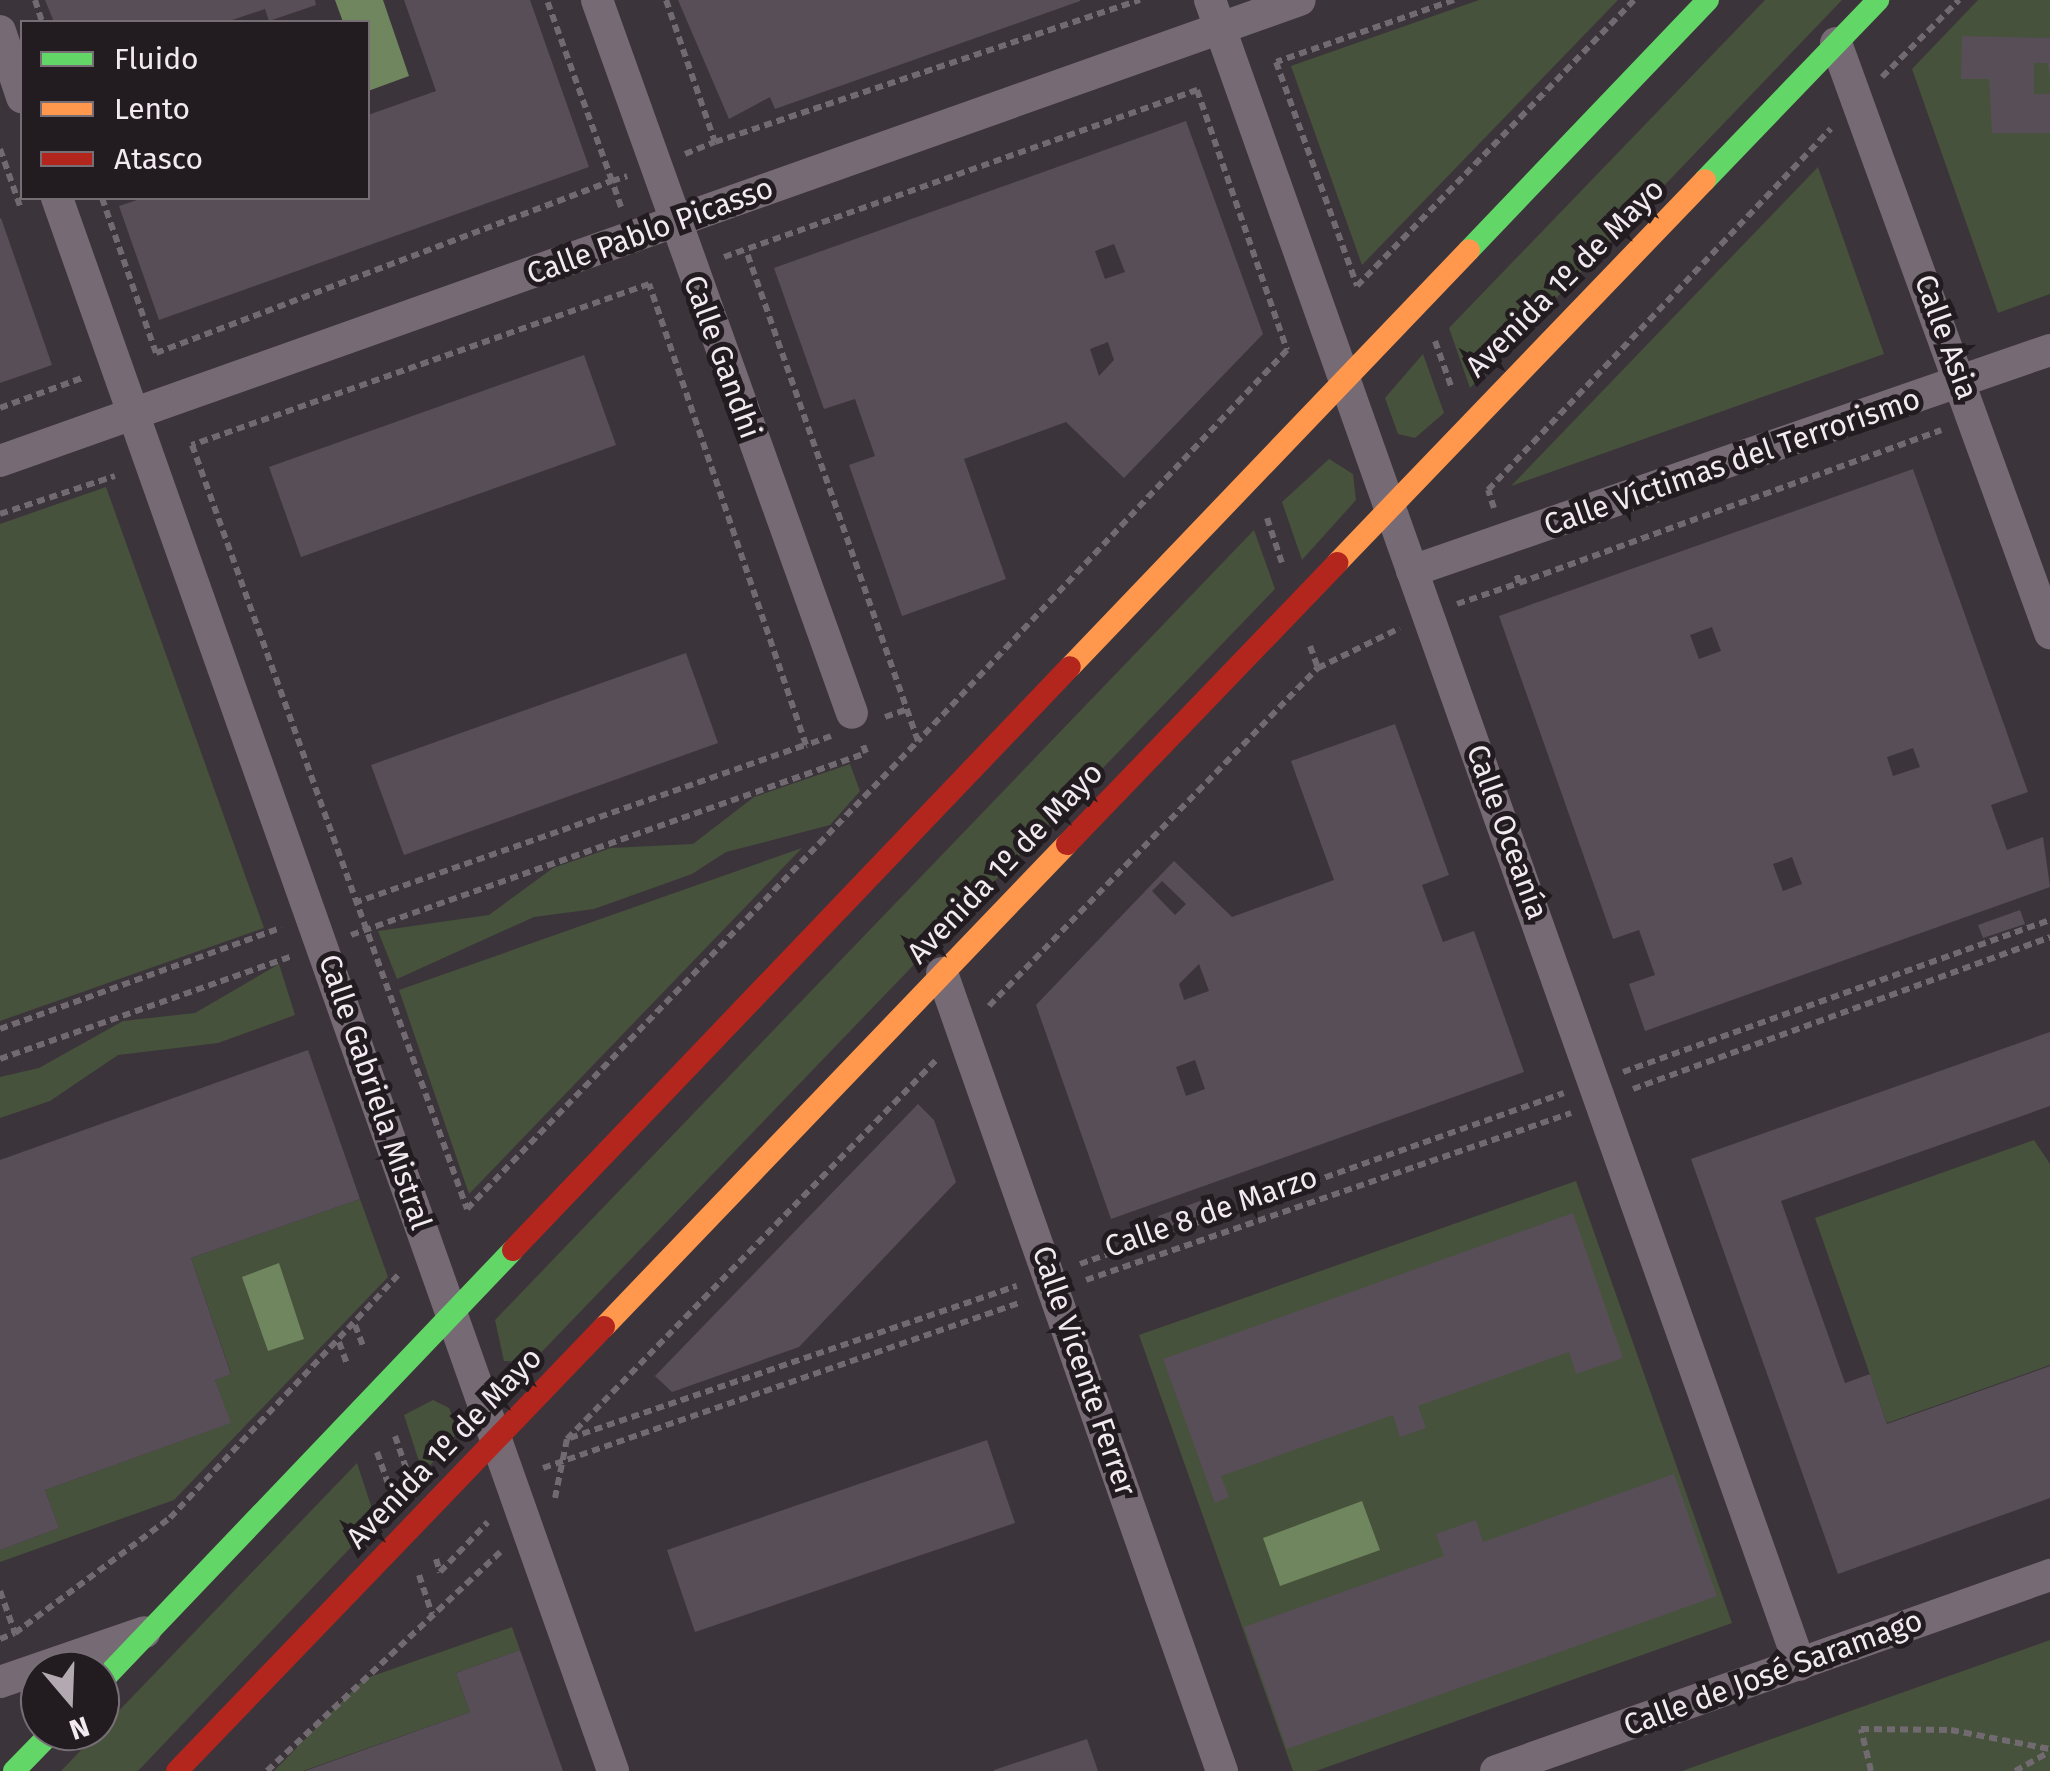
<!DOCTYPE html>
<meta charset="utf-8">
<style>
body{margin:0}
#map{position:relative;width:2050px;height:1771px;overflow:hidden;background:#3c343b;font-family:"Fira Sans",sans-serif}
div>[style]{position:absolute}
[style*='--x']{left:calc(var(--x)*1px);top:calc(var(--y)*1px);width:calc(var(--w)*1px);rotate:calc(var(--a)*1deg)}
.green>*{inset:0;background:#46523b}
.water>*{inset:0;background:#70865e}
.building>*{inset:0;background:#584e57}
.path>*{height:6px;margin-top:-3px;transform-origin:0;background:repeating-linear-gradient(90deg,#726a71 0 8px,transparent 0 13px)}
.street>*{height:32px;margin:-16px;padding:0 16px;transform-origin:16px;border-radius:16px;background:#766a75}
.fast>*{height:22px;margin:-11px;padding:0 11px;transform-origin:11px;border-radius:11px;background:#63d668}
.slow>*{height:22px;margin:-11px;padding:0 11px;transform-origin:11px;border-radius:11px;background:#ff974d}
.jam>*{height:22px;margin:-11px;padding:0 11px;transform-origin:11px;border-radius:11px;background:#b3261e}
span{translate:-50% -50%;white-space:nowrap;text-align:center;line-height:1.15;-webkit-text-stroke:10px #221c21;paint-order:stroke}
.street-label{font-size:30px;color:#f3eaf1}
.legend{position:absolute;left:20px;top:20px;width:350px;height:180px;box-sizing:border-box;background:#221c21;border:2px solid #766e74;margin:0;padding:12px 18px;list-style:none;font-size:30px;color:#f3eaf1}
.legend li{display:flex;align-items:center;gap:20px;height:50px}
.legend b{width:50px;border:2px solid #766e74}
.north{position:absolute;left:20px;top:1651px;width:100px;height:100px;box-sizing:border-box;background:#221c21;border:2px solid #766e74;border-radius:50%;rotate:161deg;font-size:28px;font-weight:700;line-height:40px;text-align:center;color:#f3eaf1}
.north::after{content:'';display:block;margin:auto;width:35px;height:45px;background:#b3aab1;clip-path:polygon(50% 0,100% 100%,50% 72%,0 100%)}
</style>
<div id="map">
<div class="green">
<div style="clip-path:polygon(1479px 0,1618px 0,1362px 265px,1291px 66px)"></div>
<div style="clip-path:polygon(1765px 0,1842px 0,1470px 388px,1449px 328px)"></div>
<div style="clip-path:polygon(1978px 0,2050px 0,2050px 294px,1998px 313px,1912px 69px)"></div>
<div style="clip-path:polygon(1818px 167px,1884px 354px,1511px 486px)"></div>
<div style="clip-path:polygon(1423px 354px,1444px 413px,1415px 438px,1398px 434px,1385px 398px)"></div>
<div style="clip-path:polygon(1329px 459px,1353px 474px,1356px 500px,1302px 560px,1282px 502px)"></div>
<div style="clip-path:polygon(106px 487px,264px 928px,0 1021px,0 524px)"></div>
<div style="clip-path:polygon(1254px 530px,1275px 589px,532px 1362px,504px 1361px,495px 1320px)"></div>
<div style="clip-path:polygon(850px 764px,860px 791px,830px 825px,726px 852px,692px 874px,594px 909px,534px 917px,397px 979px,378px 931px,489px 915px,553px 868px,611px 848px,693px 844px,754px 797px)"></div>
<div style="clip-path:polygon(802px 848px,469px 1194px,399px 990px)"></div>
<div style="clip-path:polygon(279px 964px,295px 1015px,218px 1043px,118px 1055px,50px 1101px,0 1118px,0 1077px,39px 1068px,123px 1021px,195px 1013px)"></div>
<div style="clip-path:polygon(2034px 1140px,2050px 1164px,2050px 1365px,1887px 1423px,1815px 1218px)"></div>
<div style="clip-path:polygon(1576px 1181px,1732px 1623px,1316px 1771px,1293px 1771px,1139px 1335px)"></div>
<div style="clip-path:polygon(360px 1199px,388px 1277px,174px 1500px,0 1562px,0 1550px,59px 1528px,45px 1490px,230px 1423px,215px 1380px,231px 1373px,191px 1258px)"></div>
<div style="clip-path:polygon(433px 1400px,449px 1408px,458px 1432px,423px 1474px,404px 1415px)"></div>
<div style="clip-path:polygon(357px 1463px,376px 1521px,138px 1771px,61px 1771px)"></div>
<div style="clip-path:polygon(512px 1627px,520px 1650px,456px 1673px,470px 1712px,303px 1771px,274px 1771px,364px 1679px)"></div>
<div style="clip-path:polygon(2050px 1640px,2050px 1771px,1682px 1771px)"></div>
</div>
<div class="water">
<div style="clip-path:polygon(335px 0,383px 0,409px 76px,368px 91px,368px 22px,343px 22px)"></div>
<div style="clip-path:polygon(279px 1263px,304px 1339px,268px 1351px,242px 1277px)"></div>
<div style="clip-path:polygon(1362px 1501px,1380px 1550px,1280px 1586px,1263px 1538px)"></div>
</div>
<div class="building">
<div style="clip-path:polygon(45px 0,315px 0,316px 5px,269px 21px,265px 9px,226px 22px,54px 22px)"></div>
<div style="clip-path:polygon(404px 0,530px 0,589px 167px,159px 320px,119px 206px,143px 198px,368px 198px,368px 115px,436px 91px)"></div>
<div style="clip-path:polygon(678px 0,1080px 0,1080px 1px,775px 109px,770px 97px,729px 119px)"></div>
<div style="clip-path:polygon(1962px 36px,2050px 38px,2050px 77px,2047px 63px,2034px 63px,2034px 94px,2050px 94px,2050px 133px,1992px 133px,1989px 79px,1961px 79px)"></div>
<div style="clip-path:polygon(evenodd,1186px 121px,1263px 334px,1124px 478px,1066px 422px,964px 459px,1006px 579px,902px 616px,849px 465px,875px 456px,855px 399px,824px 409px,774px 268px,1186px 121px,1114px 244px,1125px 272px,1105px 279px,1095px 251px,1114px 244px,1186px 121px,1108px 342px,1114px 360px,1099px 376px,1090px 349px,1108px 342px)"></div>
<div style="clip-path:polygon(1px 218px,52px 365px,0 383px,0 219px)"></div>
<div style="clip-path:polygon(584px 355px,616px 445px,301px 557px,269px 467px)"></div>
<div style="clip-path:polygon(evenodd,1913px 469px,2028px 792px,1991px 805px,2007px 850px,2043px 837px,2050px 887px,1645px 1031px,1629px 984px,1655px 975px,1639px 930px,1613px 939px,1499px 616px,1913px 469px,1712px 627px,1721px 651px,1699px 659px,1690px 635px,1712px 627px,1913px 469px,1913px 748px,1920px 767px,1893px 776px,1887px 757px,1913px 748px,1913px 469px,1792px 857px,1802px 884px,1783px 891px,1773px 864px,1792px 857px)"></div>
<div style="clip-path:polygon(686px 653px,718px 743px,404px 855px,371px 765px)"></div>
<div style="clip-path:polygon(evenodd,1395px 724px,1449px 875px,1422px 885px,1443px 942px,1474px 931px,1524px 1072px,1111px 1219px,1036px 1005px,1174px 861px,1232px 917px,1334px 880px,1291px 761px,1395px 724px,1162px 881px,1186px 904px,1175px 915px,1152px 891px,1162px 881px,1395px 724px,1199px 964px,1209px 991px,1184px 1000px,1179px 984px,1199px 964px,1395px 724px,1195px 1060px,1205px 1089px,1186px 1096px,1176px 1067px,1195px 1060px)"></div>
<div style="clip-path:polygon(2020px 910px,2025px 924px,1983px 938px,1978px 925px)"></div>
<div style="clip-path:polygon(2050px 1032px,2050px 1106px,1781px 1201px,1845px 1383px,1870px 1374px,1887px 1424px,2050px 1366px,2050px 1498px,1838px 1574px,1691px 1159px)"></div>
<div style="clip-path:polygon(308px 1050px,360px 1199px,191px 1258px,231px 1374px,215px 1380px,231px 1423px,45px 1490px,59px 1528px,0 1550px,0 1160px)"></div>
<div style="clip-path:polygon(918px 1104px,934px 1120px,956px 1182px,799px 1347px,672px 1392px,655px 1376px)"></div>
<div style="clip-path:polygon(1200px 1201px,1205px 1214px,1163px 1229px,1158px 1216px)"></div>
<div style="clip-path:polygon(1573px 1213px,1623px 1358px,1576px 1374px,1569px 1352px,1418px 1406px,1426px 1428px,1400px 1437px,1393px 1415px,1221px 1476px,1229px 1497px,1215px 1503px,1163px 1359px)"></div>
<div style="clip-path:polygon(987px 1440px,1015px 1523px,695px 1632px,667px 1550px)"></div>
<div style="clip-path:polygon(1674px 1474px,1717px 1596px,1287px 1749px,1244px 1627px,1444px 1556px,1436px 1534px,1476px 1520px,1483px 1542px)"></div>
<div style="clip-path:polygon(520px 1650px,563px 1771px,305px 1771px,470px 1712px,456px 1673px)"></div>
<div style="clip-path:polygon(1087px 1739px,1098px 1771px,994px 1771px,994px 1770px)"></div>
</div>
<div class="path">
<div style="--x:35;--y:0;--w:23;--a:72"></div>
<div style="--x:666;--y:0;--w:150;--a:71"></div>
<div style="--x:715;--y:142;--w:448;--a:-18.5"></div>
<div style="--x:1454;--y:0;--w:188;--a:160.8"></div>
<div style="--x:1276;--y:62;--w:238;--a:70.1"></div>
<div style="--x:1357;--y:286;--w:398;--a:-45.9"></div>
<div style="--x:1882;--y:77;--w:109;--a:-45"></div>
<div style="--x:0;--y:149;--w:60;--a:70.7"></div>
<div style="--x:685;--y:154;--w:32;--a:-22"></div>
<div style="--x:102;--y:198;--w:164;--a:70.8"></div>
<div style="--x:156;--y:353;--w:487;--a:-20.7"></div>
<div style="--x:612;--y:181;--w:192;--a:-109.8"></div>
<div style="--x:621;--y:207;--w:28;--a:-109"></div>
<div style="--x:612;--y:181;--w:16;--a:-18"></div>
<div style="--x:724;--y:257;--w:502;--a:-19.45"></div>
<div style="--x:1197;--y:90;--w:275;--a:70.9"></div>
<div style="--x:1287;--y:350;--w:538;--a:133.34"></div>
<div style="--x:918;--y:741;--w:520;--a:-109.31"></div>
<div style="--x:1435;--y:341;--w:48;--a:70.4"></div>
<div style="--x:0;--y:408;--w:87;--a:-20.1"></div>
<div style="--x:1494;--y:508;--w:19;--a:-108"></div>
<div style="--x:1488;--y:490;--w:498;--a:-46.5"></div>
<div style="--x:0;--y:514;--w:121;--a:-18.3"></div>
<div style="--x:1267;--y:518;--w:47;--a:71.6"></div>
<div style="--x:1519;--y:583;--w:449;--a:-19.9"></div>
<div style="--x:1457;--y:604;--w:65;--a:-18.7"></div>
<div style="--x:1519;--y:583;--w:11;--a:-105"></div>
<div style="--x:1310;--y:646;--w:23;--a:70"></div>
<div style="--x:885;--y:717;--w:24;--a:-19"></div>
<div style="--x:831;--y:736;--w:27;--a:160"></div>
<div style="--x:806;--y:745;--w:487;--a:-108.8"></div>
<div style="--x:649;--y:284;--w:485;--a:160.6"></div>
<div style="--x:192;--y:445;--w:812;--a:70.2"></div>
<div style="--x:467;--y:1209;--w:650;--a:-46.06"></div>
<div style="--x:354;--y:903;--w:479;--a:-19.3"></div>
<div style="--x:351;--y:935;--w:546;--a:-19.46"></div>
<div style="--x:866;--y:753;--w:12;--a:-110"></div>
<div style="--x:989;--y:1006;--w:472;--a:-45.8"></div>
<div style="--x:1318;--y:668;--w:91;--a:-26"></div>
<div style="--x:0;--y:1029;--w:299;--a:-19.8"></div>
<div style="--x:0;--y:1059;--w:310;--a:-19.4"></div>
<div style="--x:1623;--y:1072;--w:453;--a:-19.6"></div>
<div style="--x:1633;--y:1089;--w:444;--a:-20"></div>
<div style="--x:1080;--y:1264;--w:513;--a:-19.46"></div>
<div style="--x:1086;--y:1280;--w:513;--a:-19"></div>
<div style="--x:355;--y:1325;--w:25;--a:69"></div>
<div style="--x:339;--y:1342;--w:23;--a:70"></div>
<div style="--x:395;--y:1436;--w:37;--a:71"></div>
<div style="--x:570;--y:1438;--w:472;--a:-18.8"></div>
<div style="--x:377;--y:1452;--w:42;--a:70.7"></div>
<div style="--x:543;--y:1468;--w:507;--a:-19.11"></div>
<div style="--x:555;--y:1498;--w:60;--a:-78.5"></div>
<div style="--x:567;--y:1439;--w:532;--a:-45.76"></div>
<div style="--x:436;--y:1559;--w:14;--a:73"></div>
<div style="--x:440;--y:1572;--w:69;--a:-46.2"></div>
<div style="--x:419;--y:1575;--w:41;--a:71.6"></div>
<div style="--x:0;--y:1591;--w:45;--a:70.3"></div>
<div style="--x:15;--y:1633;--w:193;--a:-36.6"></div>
<div style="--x:170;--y:1518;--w:333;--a:-46.8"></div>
<div style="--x:0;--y:1639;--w:16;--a:-22"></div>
<div style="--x:267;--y:1771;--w:320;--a:-43.2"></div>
<div style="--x:1871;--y:1771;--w:43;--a:-103.4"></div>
<div style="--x:1861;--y:1729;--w:90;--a:0.6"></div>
<div style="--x:1951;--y:1730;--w:101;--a:10.9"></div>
<div style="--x:2015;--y:1771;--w:39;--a:-29"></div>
</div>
<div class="street">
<div style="--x:597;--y:0;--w:757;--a:70.32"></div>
<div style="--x:1210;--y:0;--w:1766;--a:70.49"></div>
<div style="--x:0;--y:31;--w:70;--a:71.6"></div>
<div style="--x:1836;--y:43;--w:628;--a:70.06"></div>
<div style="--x:57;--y:198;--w:1668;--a:70.53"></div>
<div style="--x:0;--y:461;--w:1379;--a:-19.53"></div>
<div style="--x:1412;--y:571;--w:675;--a:-19.11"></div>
<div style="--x:942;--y:973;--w:846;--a:70.67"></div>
<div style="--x:0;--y:1682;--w:153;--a:-19"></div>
<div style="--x:1496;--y:1771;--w:588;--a:-19.48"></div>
</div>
<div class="fast">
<div style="--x:1705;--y:180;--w:250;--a:-46.1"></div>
<div style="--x:1469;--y:250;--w:346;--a:-46.3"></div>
<div style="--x:100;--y:1683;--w:598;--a:-46.35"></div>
<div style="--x:14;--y:1771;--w:56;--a:-45.7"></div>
</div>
<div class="slow">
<div style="--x:1337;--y:563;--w:531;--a:-46.14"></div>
<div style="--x:1070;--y:667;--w:577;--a:-46.26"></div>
<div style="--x:604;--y:1327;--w:669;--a:-46.21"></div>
</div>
<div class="jam">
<div style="--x:1067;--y:844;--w:390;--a:-46.1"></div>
<div style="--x:513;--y:1250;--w:806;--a:-46.31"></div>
<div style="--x:177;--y:1771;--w:616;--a:-46.12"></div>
</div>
<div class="street-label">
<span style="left:650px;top:231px;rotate:-20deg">Calle Pablo Picasso</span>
<span style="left:1565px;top:278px;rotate:-45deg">Avenida 1º de Mayo</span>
<span style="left:1946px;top:337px;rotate:70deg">Calle Asia</span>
<span style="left:722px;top:357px;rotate:70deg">Calle Gandhi</span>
<span style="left:1732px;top:462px;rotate:-19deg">Calle Víctimas del Terrorismo</span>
<span style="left:1507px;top:832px;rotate:70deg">Calle Oceanía</span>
<span style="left:1005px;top:863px;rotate:-46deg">Avenida 1º de Mayo</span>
<span style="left:375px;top:1092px;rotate:71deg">Calle Gabriela Mistral</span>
<span style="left:1211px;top:1212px;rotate:-19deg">Calle 8 de Marzo</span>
<span style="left:1084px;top:1371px;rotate:71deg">Calle Vicente Ferrer</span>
<span style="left:444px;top:1448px;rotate:-46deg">Avenida 1º de Mayo</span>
<span style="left:1773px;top:1673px;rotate:-20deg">Calle de José Saramago</span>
</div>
<ul class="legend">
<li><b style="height:12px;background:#63d668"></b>Fluido</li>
<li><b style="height:12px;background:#ff974d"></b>Lento</li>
<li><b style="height:12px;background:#b3261e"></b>Atasco</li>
</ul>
<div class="north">N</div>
</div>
